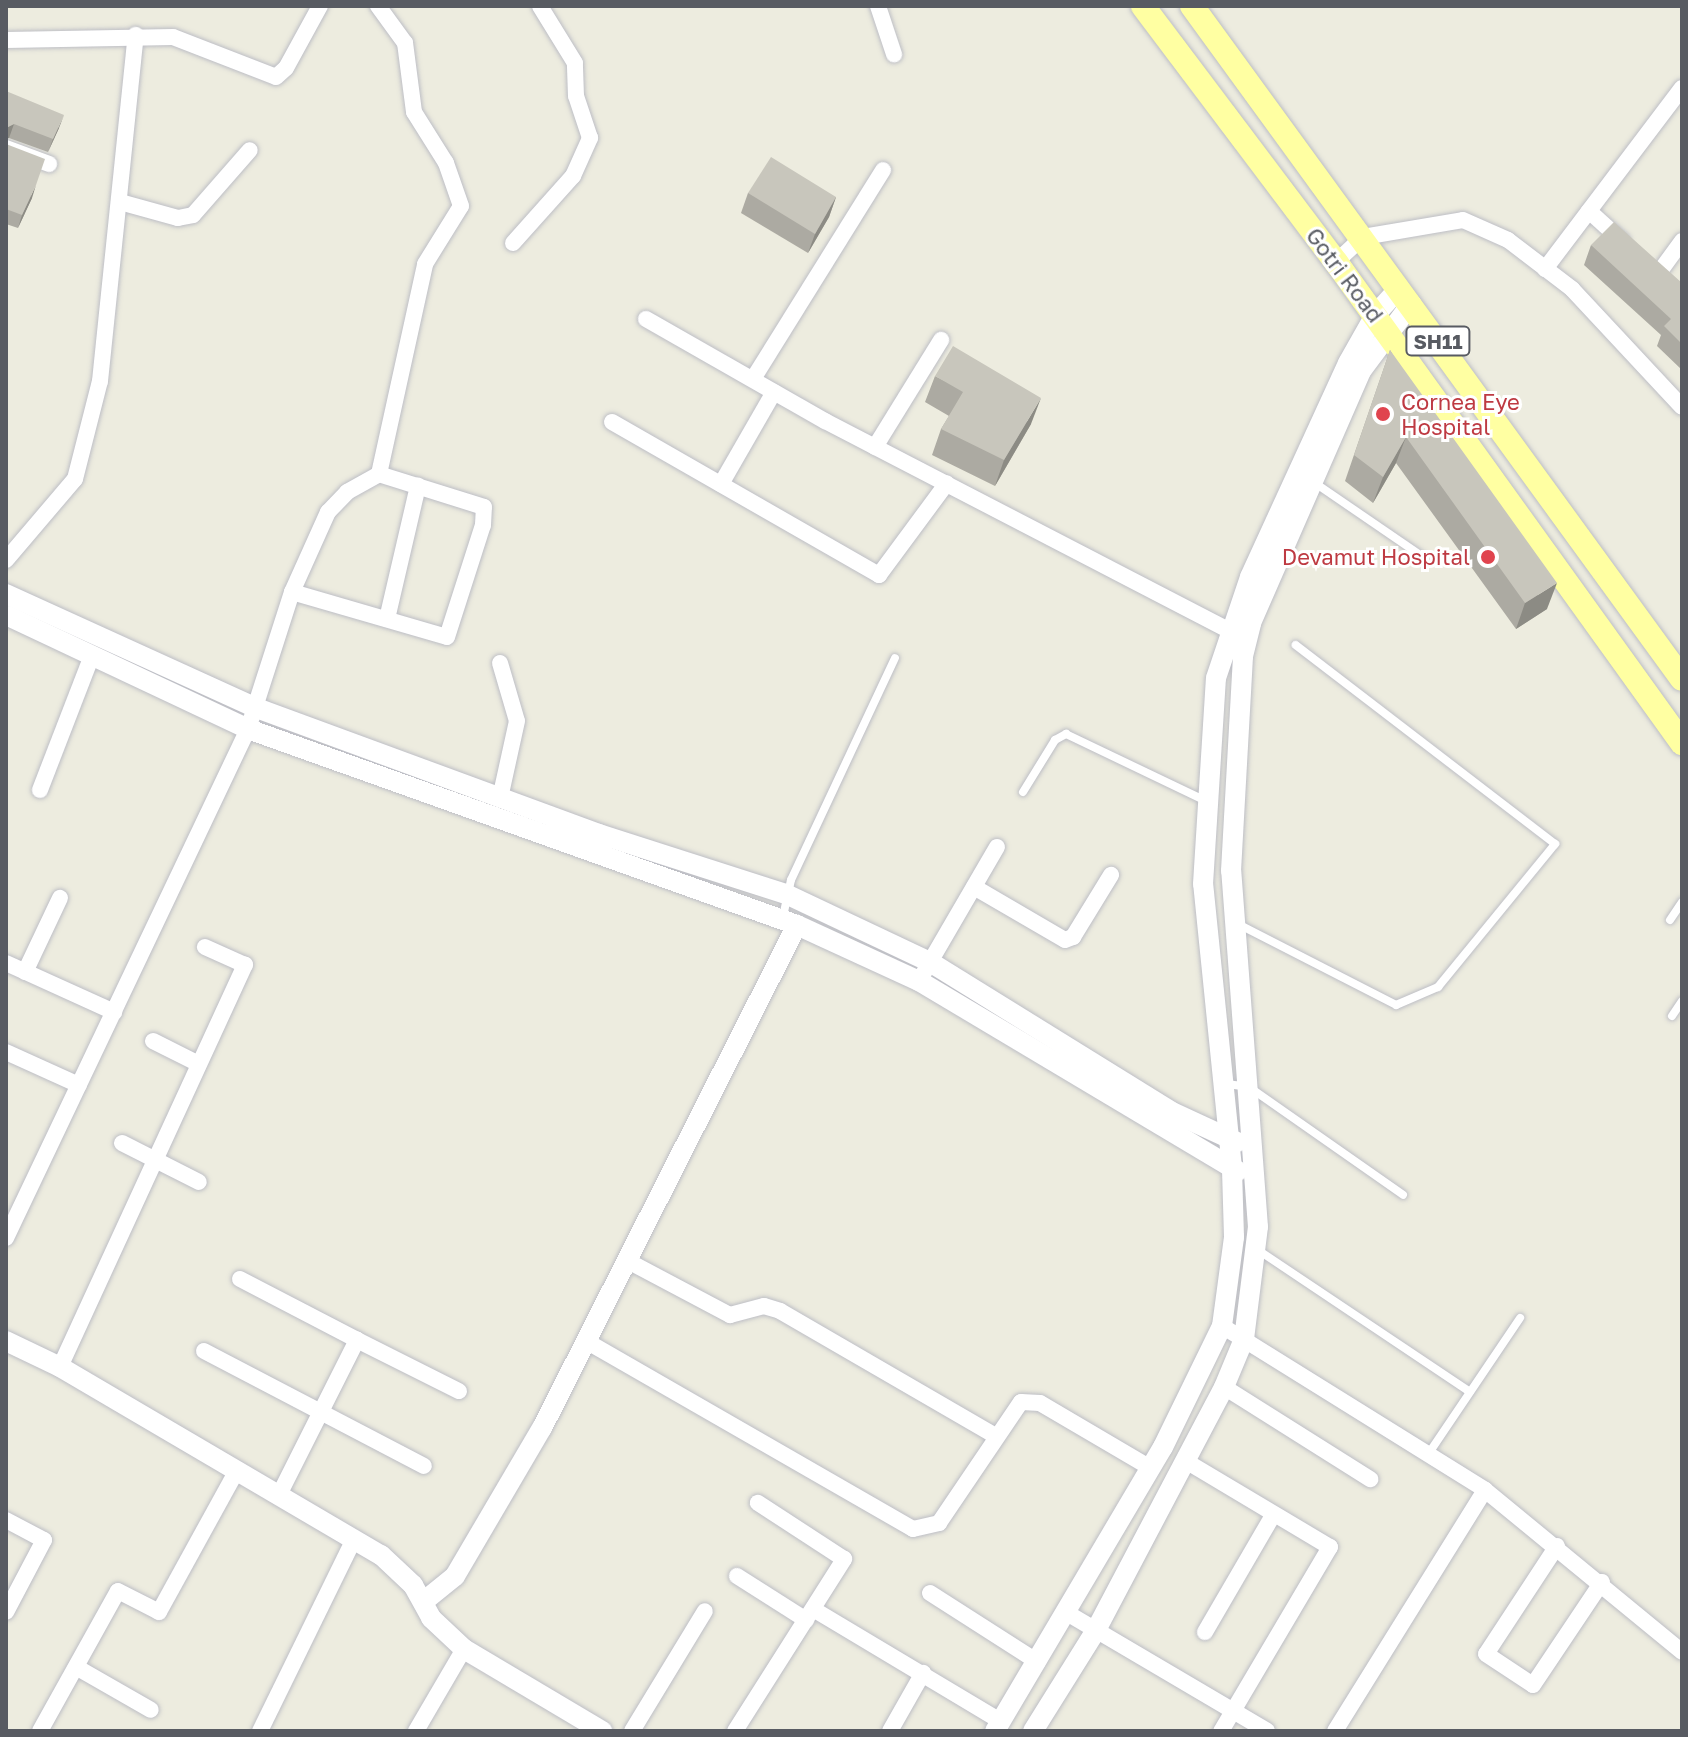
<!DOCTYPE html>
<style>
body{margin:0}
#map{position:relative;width:1688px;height:1737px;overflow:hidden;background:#edecdf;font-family:"Golos Text",sans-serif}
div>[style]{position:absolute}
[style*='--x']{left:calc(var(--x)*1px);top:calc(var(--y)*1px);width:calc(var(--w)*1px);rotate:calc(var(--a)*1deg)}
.roads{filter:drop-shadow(0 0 2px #bdbec5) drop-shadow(0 0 2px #bdbec5)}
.service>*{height:8px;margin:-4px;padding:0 4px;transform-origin:4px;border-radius:4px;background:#fff}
.minor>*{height:16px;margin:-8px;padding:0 8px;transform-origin:8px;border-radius:8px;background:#fff}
.tertiary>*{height:20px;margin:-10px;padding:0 10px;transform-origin:10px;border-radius:10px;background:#fff}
.primary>*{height:24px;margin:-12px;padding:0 12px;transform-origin:12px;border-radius:12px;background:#ffffa2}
.wall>*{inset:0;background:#acaaa2}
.shaded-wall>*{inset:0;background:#8c8b84}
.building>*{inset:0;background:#c8c6bc}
.dots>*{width:22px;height:22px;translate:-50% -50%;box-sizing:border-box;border:4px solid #fff;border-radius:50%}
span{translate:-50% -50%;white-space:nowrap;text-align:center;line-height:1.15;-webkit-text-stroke:6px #fff;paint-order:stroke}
.shield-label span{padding:2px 6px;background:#fff;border:2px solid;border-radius:6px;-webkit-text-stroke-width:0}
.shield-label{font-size:20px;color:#585b62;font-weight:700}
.street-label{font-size:22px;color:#585b62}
.health-label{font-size:22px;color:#be3a42}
.left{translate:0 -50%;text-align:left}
.right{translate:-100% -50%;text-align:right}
.frame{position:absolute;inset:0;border:8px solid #585b62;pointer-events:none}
</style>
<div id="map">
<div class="roads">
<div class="service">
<div style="--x:1315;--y:483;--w:131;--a:34.4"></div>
<div style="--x:1023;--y:792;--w:61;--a:-58.4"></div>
<div style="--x:1055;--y:740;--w:13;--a:-29"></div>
<div style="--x:1066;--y:734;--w:155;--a:25.6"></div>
<div style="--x:1670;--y:920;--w:22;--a:-56"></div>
<div style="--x:782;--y:921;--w:42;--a:-77.6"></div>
<div style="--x:791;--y:880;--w:245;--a:-64.9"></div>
<div style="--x:1236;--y:923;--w:180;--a:27.1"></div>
<div style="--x:1396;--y:1005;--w:46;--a:-23.2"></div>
<div style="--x:1438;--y:987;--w:185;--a:-50.7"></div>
<div style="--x:1555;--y:844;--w:327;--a:-142.5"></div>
<div style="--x:1672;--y:1016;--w:18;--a:-56"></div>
<div style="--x:1226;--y:1084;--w:23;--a:7"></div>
<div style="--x:1249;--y:1087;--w:188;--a:35"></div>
<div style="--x:1258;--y:1250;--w:255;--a:33.8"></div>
<div style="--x:1429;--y:1453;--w:163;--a:-56"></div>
</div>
<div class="minor">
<div style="--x:878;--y:6;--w:51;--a:71.6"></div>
<div style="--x:6;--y:40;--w:167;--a:-1"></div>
<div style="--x:173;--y:37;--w:110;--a:21.2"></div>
<div style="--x:276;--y:77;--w:13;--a:-42"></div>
<div style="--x:286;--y:68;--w:71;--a:-61.3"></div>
<div style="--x:6;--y:148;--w:46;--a:20.4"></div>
<div style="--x:120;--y:202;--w:60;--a:15.4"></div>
<div style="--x:178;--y:218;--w:15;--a:-11"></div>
<div style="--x:193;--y:215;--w:86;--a:-48.8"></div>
<div style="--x:1589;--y:211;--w:45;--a:42.3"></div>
<div style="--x:513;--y:243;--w:90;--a:-48.2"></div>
<div style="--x:573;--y:176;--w:42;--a:-65.9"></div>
<div style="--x:590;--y:138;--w:44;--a:-108.4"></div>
<div style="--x:576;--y:96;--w:33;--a:-92"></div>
<div style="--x:575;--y:63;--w:67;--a:-121.6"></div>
<div style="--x:1336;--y:262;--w:37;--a:-43"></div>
<div style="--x:1363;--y:237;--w:101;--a:-9.6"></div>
<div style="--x:1463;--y:220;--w:49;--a:24"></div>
<div style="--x:1508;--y:240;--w:81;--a:37.4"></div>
<div style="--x:1572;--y:289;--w:161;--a:47"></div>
<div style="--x:1545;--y:269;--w:227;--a:-52.9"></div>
<div style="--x:1658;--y:274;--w:41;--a:-54"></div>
<div style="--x:646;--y:319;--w:206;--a:29.7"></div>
<div style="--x:825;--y:421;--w:455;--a:27.4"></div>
<div style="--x:753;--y:379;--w:246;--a:-58.1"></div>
<div style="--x:612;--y:422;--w:308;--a:29.8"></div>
<div style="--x:879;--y:575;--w:114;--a:-53.5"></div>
<div style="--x:875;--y:447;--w:126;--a:-58.3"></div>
<div style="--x:721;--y:484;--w:106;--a:-60.1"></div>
<div style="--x:6;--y:560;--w:106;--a:-49.6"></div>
<div style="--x:75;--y:479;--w:101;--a:-75.7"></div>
<div style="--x:100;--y:381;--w:348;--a:-84.1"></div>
<div style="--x:292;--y:592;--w:88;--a:-65.8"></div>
<div style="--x:328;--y:512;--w:28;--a:-46"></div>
<div style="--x:347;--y:492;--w:37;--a:-29"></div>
<div style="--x:387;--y:619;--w:137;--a:-76.9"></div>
<div style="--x:500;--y:663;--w:60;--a:73.7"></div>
<div style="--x:517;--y:721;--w:79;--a:102.4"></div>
<div style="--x:40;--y:790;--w:145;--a:-68.9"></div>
<div style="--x:974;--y:887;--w:105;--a:30.2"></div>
<div style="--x:1065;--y:940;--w:9;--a:-21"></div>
<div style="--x:1073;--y:937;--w:73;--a:-58.5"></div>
<div style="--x:6;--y:963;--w:119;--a:24.4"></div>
<div style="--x:25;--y:972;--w:82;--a:-64.7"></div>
<div style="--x:919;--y:981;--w:155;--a:-59.8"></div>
<div style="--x:153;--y:1041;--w:51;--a:26.6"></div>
<div style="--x:6;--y:1052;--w:80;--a:24.3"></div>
<div style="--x:122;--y:1143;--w:86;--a:26.9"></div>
<div style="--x:6;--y:1238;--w:564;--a:-64.57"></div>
<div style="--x:248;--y:729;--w:144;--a:-72.2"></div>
<div style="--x:292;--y:592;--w:161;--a:16.2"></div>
<div style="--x:447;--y:637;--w:118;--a:-72.2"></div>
<div style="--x:483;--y:525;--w:18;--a:-87"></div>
<div style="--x:484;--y:507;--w:110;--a:-162.6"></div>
<div style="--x:379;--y:474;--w:215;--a:-77.6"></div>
<div style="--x:425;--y:264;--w:68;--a:-58.2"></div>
<div style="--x:461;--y:206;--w:46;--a:-109.2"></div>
<div style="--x:446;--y:163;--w:60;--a:-122.1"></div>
<div style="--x:414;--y:112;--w:70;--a:-97.4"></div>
<div style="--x:405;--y:43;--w:46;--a:-126.1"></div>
<div style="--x:626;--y:1260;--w:118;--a:27.9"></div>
<div style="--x:730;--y:1315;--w:35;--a:-15"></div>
<div style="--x:764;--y:1306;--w:17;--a:17"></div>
<div style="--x:780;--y:1311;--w:247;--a:30.1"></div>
<div style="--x:240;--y:1279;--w:132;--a:27.5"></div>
<div style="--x:1222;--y:1326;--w:310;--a:31.9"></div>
<div style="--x:1485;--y:1490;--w:255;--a:39.4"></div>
<div style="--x:586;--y:1341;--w:377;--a:29.9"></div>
<div style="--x:913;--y:1529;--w:27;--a:-13"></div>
<div style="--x:939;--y:1523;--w:146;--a:-55.9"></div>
<div style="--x:1021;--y:1402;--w:19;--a:3"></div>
<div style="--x:1040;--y:1403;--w:129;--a:30.4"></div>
<div style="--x:204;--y:1351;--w:248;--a:27.6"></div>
<div style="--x:60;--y:1367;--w:443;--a:-65.3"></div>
<div style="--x:245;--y:965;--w:44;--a:-155.8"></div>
<div style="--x:1224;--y:1387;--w:173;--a:32.2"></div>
<div style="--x:1184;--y:1460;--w:170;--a:30.8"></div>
<div style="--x:1330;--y:1547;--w:214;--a:120.6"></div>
<div style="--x:279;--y:1495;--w:174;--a:-63.3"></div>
<div style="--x:357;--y:1340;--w:114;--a:26.6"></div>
<div style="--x:6;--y:1520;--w:43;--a:27.8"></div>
<div style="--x:44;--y:1540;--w:81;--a:117.8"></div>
<div style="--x:1557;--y:1546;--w:129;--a:123.3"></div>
<div style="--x:1486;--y:1654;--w:56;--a:33.4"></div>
<div style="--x:1533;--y:1685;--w:124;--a:-56.2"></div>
<div style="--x:737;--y:1576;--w:82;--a:32.5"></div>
<div style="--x:930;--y:1593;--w:128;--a:32.6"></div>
<div style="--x:813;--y:1609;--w:218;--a:30.9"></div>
<div style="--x:1067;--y:1613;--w:232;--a:30.5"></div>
<div style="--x:1205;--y:1632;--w:135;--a:-59.8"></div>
<div style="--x:76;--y:1667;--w:86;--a:29.8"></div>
<div style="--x:40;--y:1731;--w:160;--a:-60.9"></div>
<div style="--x:118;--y:1591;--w:46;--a:27.1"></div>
<div style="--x:159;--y:1612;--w:162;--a:-61.2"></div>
<div style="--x:260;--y:1731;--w:214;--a:-63.9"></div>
<div style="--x:416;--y:1731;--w:95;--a:-59.7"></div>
<div style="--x:632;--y:1731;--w:140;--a:-58.7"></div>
<div style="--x:735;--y:1731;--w:204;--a:-57.6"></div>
<div style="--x:844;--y:1559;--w:103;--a:-146.9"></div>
<div style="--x:890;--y:1731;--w:67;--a:-60.4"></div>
<div style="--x:1335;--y:1731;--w:284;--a:-58.1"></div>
</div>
<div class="tertiary">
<div style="--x:6;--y:594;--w:273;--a:24.5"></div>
<div style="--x:254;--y:707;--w:368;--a:20.2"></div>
<div style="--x:599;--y:834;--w:196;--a:17.8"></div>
<div style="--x:786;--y:894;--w:159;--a:25.3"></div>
<div style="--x:930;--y:962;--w:282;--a:31.8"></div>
<div style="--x:1170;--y:1111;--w:74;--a:24.8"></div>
<div style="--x:6;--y:615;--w:268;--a:25.2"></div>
<div style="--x:248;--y:729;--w:583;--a:19.65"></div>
<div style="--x:797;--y:925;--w:134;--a:24.7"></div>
<div style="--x:919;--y:981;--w:371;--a:30.8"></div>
<div style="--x:6;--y:1341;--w:60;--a:25.7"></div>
<div style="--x:60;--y:1367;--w:372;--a:30.4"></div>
<div style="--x:381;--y:1555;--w:44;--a:43.2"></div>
<div style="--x:413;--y:1585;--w:38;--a:61"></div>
<div style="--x:431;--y:1618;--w:45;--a:43.2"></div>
<div style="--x:464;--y:1649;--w:161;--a:30.7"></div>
<div style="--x:423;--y:1602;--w:41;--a:-39.1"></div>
<div style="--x:455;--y:1576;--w:172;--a:-59.6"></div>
<div style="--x:542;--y:1428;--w:564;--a:-63.12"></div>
<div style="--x:995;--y:1731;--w:330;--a:-59.4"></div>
<div style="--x:1163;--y:1447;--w:135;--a:-64"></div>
<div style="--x:1222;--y:1326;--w:90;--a:-82.3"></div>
<div style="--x:1234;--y:1237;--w:69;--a:-91.7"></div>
<div style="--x:1232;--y:1168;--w:285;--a:-95.8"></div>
<div style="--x:1203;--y:884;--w:206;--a:-86.4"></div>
<div style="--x:1216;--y:678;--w:107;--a:-71.4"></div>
<div style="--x:1250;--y:577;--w:235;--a:-65.4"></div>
<div style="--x:1348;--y:363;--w:55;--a:-60.6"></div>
<div style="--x:1375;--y:315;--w:36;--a:-48"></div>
<div style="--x:1033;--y:1731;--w:119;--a:-58"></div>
<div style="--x:1096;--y:1630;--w:275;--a:-62.2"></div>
<div style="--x:1224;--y:1387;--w:52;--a:-67.4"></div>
<div style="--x:1244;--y:1339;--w:113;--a:-82.9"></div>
<div style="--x:1258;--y:1227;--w:357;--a:-94.3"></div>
<div style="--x:1231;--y:871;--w:215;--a:-86.8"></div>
<div style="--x:1243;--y:656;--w:34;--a:-76"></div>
<div style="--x:1251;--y:623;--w:275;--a:-66.4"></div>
<div style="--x:1361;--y:371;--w:84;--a:-53.3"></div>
</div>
<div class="primary">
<div style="--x:1143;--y:6;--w:321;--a:53"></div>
<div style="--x:1336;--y:262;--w:593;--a:54.27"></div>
<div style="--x:1192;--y:6;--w:832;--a:53.94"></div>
</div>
</div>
<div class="wall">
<div style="clip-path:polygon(6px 91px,59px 128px,48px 152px,9px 138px)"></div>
<div style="clip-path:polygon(6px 144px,32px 198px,18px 228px,6px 224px)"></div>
<div style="clip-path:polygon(748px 193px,836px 197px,829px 217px,808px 253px,741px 213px)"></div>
<div style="clip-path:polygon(1591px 245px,1682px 283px,1682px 370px,1657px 346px,1661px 335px,1584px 265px)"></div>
<div style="clip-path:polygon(1390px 350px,1547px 609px,1516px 629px,1396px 463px,1373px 503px,1345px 481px)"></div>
<div style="clip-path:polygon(935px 376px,1031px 424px,995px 486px,932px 455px,941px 429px,949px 416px,925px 402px)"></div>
</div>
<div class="shaded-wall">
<div style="clip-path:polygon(64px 115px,59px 128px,48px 152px,53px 139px)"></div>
<div style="clip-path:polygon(14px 124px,9px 138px,6px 139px,6px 128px)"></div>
<div style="clip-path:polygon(36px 185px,32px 198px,18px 228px,22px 215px)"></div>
<div style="clip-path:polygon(836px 197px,829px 217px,808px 253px,815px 234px)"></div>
<div style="clip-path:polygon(1041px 398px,1031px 424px,995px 486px,1004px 460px)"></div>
<div style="clip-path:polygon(1406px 437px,1396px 463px,1373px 503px,1383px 477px)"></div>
<div style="clip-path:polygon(1557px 583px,1547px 609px,1516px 629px,1525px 603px)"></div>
</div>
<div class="building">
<div style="clip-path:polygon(6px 91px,64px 115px,53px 139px,14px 124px,6px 128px)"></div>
<div style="clip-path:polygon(6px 144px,45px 159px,36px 185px,22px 215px,6px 209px)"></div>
<div style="clip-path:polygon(771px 157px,836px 197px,815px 234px,748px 193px)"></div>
<div style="clip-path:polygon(1614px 222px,1682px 283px,1682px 344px,1664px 326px,1671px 319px,1591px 245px)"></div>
<div style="clip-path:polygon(953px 346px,1041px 398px,1004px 460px,941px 429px,963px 392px,935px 376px)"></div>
<div style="clip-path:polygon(1390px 350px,1557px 583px,1525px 603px,1406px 437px,1383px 477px,1354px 455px)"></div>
</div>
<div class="dots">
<div style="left:1383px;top:414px;background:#e0444e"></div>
<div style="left:1488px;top:557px;background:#e0444e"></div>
</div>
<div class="shield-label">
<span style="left:1438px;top:341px">SH11</span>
</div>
<div class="street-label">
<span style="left:1345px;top:275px;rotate:53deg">Gotri Road</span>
</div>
<div class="health-label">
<span class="left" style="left:1401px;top:414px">Cornea Eye<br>Hospital</span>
<span class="right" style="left:1470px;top:557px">Devamut Hospital</span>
</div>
<div class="frame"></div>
</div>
